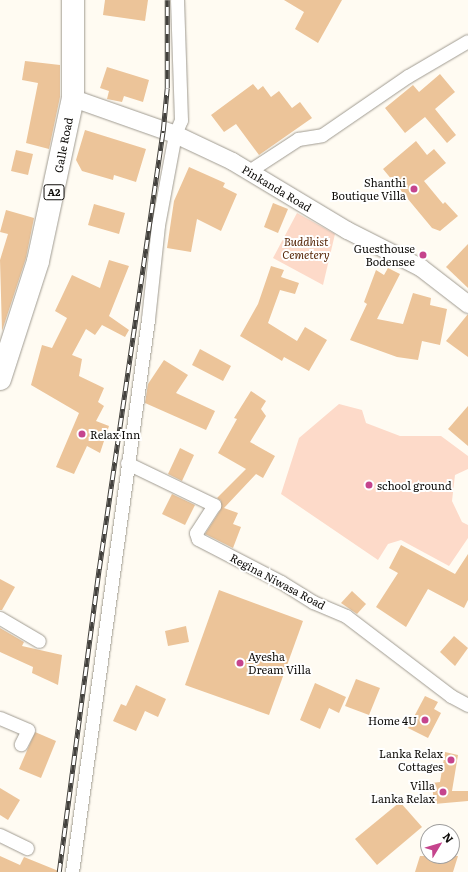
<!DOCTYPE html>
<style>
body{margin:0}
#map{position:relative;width:468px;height:872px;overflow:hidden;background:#fffbf2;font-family:Literata,serif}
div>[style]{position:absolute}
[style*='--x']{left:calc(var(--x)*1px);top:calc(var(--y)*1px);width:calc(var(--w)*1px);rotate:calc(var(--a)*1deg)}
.green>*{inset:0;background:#fddac9}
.building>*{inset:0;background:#ecc499}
.roads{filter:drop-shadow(0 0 1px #a09b91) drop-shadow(0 0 1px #a09b91)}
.minor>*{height:13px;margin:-6.5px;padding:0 6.5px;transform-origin:6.5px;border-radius:6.5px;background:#fff}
.tertiary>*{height:17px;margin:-8.5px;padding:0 8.5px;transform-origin:8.5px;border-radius:8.5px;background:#fff}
.trunk>*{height:22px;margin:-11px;padding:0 11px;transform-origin:11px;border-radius:11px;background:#fff}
.rail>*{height:4.5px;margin-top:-2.25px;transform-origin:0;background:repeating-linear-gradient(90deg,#fff 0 9px,#43413d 0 18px);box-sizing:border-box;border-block:1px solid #43413d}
.dots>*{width:11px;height:11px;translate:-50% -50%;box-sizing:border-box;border:2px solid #fff;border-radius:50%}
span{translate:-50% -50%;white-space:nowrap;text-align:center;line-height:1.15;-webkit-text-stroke:4px #fff;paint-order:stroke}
.shield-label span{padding:1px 3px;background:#fff;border:1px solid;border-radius:3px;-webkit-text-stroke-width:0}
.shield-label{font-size:10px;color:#0f0d0a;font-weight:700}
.street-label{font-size:11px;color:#0f0d0a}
.poi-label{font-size:11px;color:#0f0d0a}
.right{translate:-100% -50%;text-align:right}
.left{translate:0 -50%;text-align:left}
.park-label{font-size:11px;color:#562607;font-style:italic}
.north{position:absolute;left:420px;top:824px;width:40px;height:40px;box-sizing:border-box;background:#fff;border:1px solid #9f9e9d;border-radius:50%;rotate:52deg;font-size:11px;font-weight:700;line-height:16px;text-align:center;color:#0f0d0a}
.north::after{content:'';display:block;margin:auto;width:14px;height:18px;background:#c5448d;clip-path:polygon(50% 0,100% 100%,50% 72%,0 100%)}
</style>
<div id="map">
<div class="green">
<div style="clip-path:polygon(297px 213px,335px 234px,323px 285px,273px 258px)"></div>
<div style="clip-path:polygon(339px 404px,362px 410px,366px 423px,400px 436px,441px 436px,468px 456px,468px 469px,455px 475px,452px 501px,462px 522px,468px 525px,468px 538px,449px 566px,401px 540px,388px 544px,378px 560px,281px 494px,299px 438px)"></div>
</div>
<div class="building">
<div style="clip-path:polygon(105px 0,148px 0,145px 21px,103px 15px)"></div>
<div style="clip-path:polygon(284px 0,342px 0,318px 43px,295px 29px,304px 12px)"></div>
<div style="clip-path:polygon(25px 61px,60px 65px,60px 97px,49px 149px,26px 143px,38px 83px,22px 80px)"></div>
<div style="clip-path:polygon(107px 67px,149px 80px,143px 102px,124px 96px,122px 102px,107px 99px,109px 91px,100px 88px)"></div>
<div style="clip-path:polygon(440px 74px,455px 92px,435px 109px,456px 135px,447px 143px,425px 117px,405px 133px,385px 108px,413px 85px,419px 92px)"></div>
<div style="clip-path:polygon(253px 84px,258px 90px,263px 86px,271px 97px,279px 91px,292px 108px,300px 102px,312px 118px,259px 155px,236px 124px,224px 132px,211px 115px)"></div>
<div style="clip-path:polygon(85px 130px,146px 149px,136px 182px,114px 175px,113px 180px,82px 171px,76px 160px)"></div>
<div style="clip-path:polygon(416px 141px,427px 155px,434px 149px,446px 163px,424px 181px,443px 204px,445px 202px,458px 216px,440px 231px,432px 228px,383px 169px)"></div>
<div style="clip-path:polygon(16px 150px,33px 154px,28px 175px,11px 171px)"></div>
<div style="clip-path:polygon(189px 167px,225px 183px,223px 187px,237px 194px,221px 231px,197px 219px,191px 252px,167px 248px,174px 201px)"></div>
<div style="clip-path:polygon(273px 203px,288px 209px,278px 233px,264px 227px)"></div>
<div style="clip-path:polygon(94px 204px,125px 213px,119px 234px,88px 225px)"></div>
<div style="clip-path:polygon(6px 210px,34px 218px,26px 258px,2px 331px,0 260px,8px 234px,0 232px)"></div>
<div style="clip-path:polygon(468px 244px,468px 288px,446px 267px)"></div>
<div style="clip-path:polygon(109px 260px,129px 266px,109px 316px,129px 330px,125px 337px,102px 325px,95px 335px,86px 329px,72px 355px,82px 359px,79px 376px,104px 388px,98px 402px,104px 406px,96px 421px,109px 426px,100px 453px,87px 446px,74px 474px,56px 467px,79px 413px,31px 385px,42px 345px,52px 348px,67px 318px,55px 311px,72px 275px,100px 288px)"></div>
<div style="clip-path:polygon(271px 266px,284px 270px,281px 277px,299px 283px,295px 294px,280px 290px,268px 323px,297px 341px,305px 327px,327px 340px,309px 371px,284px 357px,282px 361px,240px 336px,258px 304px)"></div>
<div style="clip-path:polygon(388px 268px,400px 274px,377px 319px,403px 324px,413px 293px,431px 298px,430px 305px,447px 309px,440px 345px,422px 341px,418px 360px,397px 357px,350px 340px,367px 304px,364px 302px,376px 270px,384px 275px)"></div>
<div style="clip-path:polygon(468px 314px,468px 357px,446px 341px)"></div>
<div style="clip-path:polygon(200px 349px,231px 366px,223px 381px,192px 365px)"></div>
<div style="clip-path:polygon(164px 360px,188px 375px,176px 393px,215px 411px,206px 430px,145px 403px,148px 384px)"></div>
<div style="clip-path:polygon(251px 391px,266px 401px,261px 409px,266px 416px,250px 442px,275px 456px,263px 478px,256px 474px,224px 508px,238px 513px,233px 524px,241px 527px,233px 548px,205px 534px,221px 509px,221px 501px,217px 498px,246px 469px,218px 453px,237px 419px,234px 418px)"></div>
<div style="clip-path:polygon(468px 406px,468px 446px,448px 429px)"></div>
<div style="clip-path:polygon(180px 448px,194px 455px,182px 481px,168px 474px)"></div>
<div style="clip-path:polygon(172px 494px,195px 505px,185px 525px,162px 514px)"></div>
<div style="clip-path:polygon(401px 545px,455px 574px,468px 554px,468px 600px,464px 608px,428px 589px,406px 627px,376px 607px,398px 573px,389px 568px)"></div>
<div style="clip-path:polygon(0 579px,15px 587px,2px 610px,0 610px)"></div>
<div style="clip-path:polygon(219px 590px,303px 621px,269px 715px,185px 685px)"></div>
<div style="clip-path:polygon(352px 591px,366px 604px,357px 614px,341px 603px)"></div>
<div style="clip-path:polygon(186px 626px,189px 642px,168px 646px,165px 631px)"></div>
<div style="clip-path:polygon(0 628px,24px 642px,22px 646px,62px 655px,58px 685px,32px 673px,33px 667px,0 652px)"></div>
<div style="clip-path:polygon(454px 636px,468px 648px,455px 666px,440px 652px)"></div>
<div style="clip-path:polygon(356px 679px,380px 688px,369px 715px,345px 706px)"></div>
<div style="clip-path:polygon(315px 683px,346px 697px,339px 713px,329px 708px,320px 729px,300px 720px)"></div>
<div style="clip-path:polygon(136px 685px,166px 699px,158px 717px,145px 711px,136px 731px,113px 721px,121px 704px,126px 706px)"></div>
<div style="clip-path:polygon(425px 696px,438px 702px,434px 709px,441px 713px,428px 738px,408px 728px)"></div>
<div style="clip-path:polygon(35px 732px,56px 741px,41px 778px,19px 769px)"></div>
<div style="clip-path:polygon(445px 752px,458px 755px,452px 791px,468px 791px,468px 801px,434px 804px,432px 783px,440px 782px)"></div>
<div style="clip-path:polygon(0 788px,20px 800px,8px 820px,0 815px)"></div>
<div style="clip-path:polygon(400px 802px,422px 827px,377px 865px,355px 839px)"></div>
<div style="clip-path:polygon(0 856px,20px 865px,24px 857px,61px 872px,0 872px)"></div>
<div style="clip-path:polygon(420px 856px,458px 856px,453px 872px,415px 872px)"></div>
</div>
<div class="roads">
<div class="minor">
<div style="--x:249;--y:171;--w:59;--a:-33.1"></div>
<div style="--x:298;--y:139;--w:24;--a:-9"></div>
<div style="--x:322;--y:135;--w:104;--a:-34.5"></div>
<div style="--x:408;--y:76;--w:69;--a:-30.3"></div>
<div style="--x:127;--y:463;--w:97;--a:25.8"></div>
<div style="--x:214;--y:505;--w:33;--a:123"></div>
<div style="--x:196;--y:533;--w:6;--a:72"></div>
<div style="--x:198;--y:539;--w:93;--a:27.4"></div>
<div style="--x:281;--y:582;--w:38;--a:32"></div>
<div style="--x:313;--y:602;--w:36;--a:23"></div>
<div style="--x:346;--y:616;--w:132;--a:37.3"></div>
<div style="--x:451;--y:696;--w:19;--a:28"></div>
<div style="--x:0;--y:618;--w:45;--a:30.5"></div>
<div style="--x:0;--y:718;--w:30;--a:23"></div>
<div style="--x:28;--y:730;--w:16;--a:117"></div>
<div style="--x:0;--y:835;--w:30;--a:26"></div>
<div style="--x:72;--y:872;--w:558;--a:-82.17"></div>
<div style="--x:148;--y:319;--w:95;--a:-83.9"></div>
<div style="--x:158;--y:225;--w:93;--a:-79.4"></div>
<div style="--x:175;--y:134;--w:15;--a:-67"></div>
<div style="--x:181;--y:120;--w:120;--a:-91.9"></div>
</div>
<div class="tertiary">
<div style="--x:73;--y:98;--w:108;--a:19.4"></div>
<div style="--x:175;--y:134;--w:63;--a:25.3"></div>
<div style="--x:232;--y:161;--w:134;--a:31"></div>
<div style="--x:347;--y:230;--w:82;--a:26.9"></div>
<div style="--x:420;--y:267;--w:61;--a:37.6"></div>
</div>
<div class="trunk">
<div style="--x:0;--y:379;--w:124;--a:-72.1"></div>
<div style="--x:38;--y:261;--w:167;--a:-77.9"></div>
<div style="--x:73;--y:98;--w:98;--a:-90"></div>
</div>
</div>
<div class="rail">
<div style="--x:59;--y:872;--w:306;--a:-82.5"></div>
<div style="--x:99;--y:569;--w:443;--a:-81.7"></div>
<div style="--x:163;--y:131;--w:43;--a:-84.7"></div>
<div style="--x:167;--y:88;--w:88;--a:-90"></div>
</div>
<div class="dots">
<div style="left:414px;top:189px;background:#c5448d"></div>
<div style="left:423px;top:255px;background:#c5448d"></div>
<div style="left:82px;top:434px;background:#c5448d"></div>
<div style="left:369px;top:485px;background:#c5448d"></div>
<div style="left:240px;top:663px;background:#c5448d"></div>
<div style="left:425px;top:720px;background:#c5448d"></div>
<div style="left:451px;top:760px;background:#c5448d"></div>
<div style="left:443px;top:792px;background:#c5448d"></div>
</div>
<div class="shield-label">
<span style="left:54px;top:192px">A2</span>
</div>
<div class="street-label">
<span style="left:63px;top:145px;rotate:-79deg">Galle Road</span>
<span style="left:277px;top:188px;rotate:31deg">Pinkanda Road</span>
<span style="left:278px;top:581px;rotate:28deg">Regina Niwasa Road</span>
</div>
<div class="poi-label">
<span class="right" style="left:406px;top:189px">Shanthi<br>Boutique Villa</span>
<span class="right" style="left:415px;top:255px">Guesthouse<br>Bodensee</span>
<span class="left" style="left:90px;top:434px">Relax Inn</span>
<span class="left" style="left:377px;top:485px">school ground</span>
<span class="left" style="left:248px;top:663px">Ayesha<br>Dream Villa</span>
<span class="right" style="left:417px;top:720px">Home 4U</span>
<span class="right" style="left:443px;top:760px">Lanka Relax<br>Cottages</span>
<span class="right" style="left:435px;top:792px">Villa<br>Lanka Relax</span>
</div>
<div class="park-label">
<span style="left:306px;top:248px">Buddhist<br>Cemetery</span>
</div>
<div class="north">N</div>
</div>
